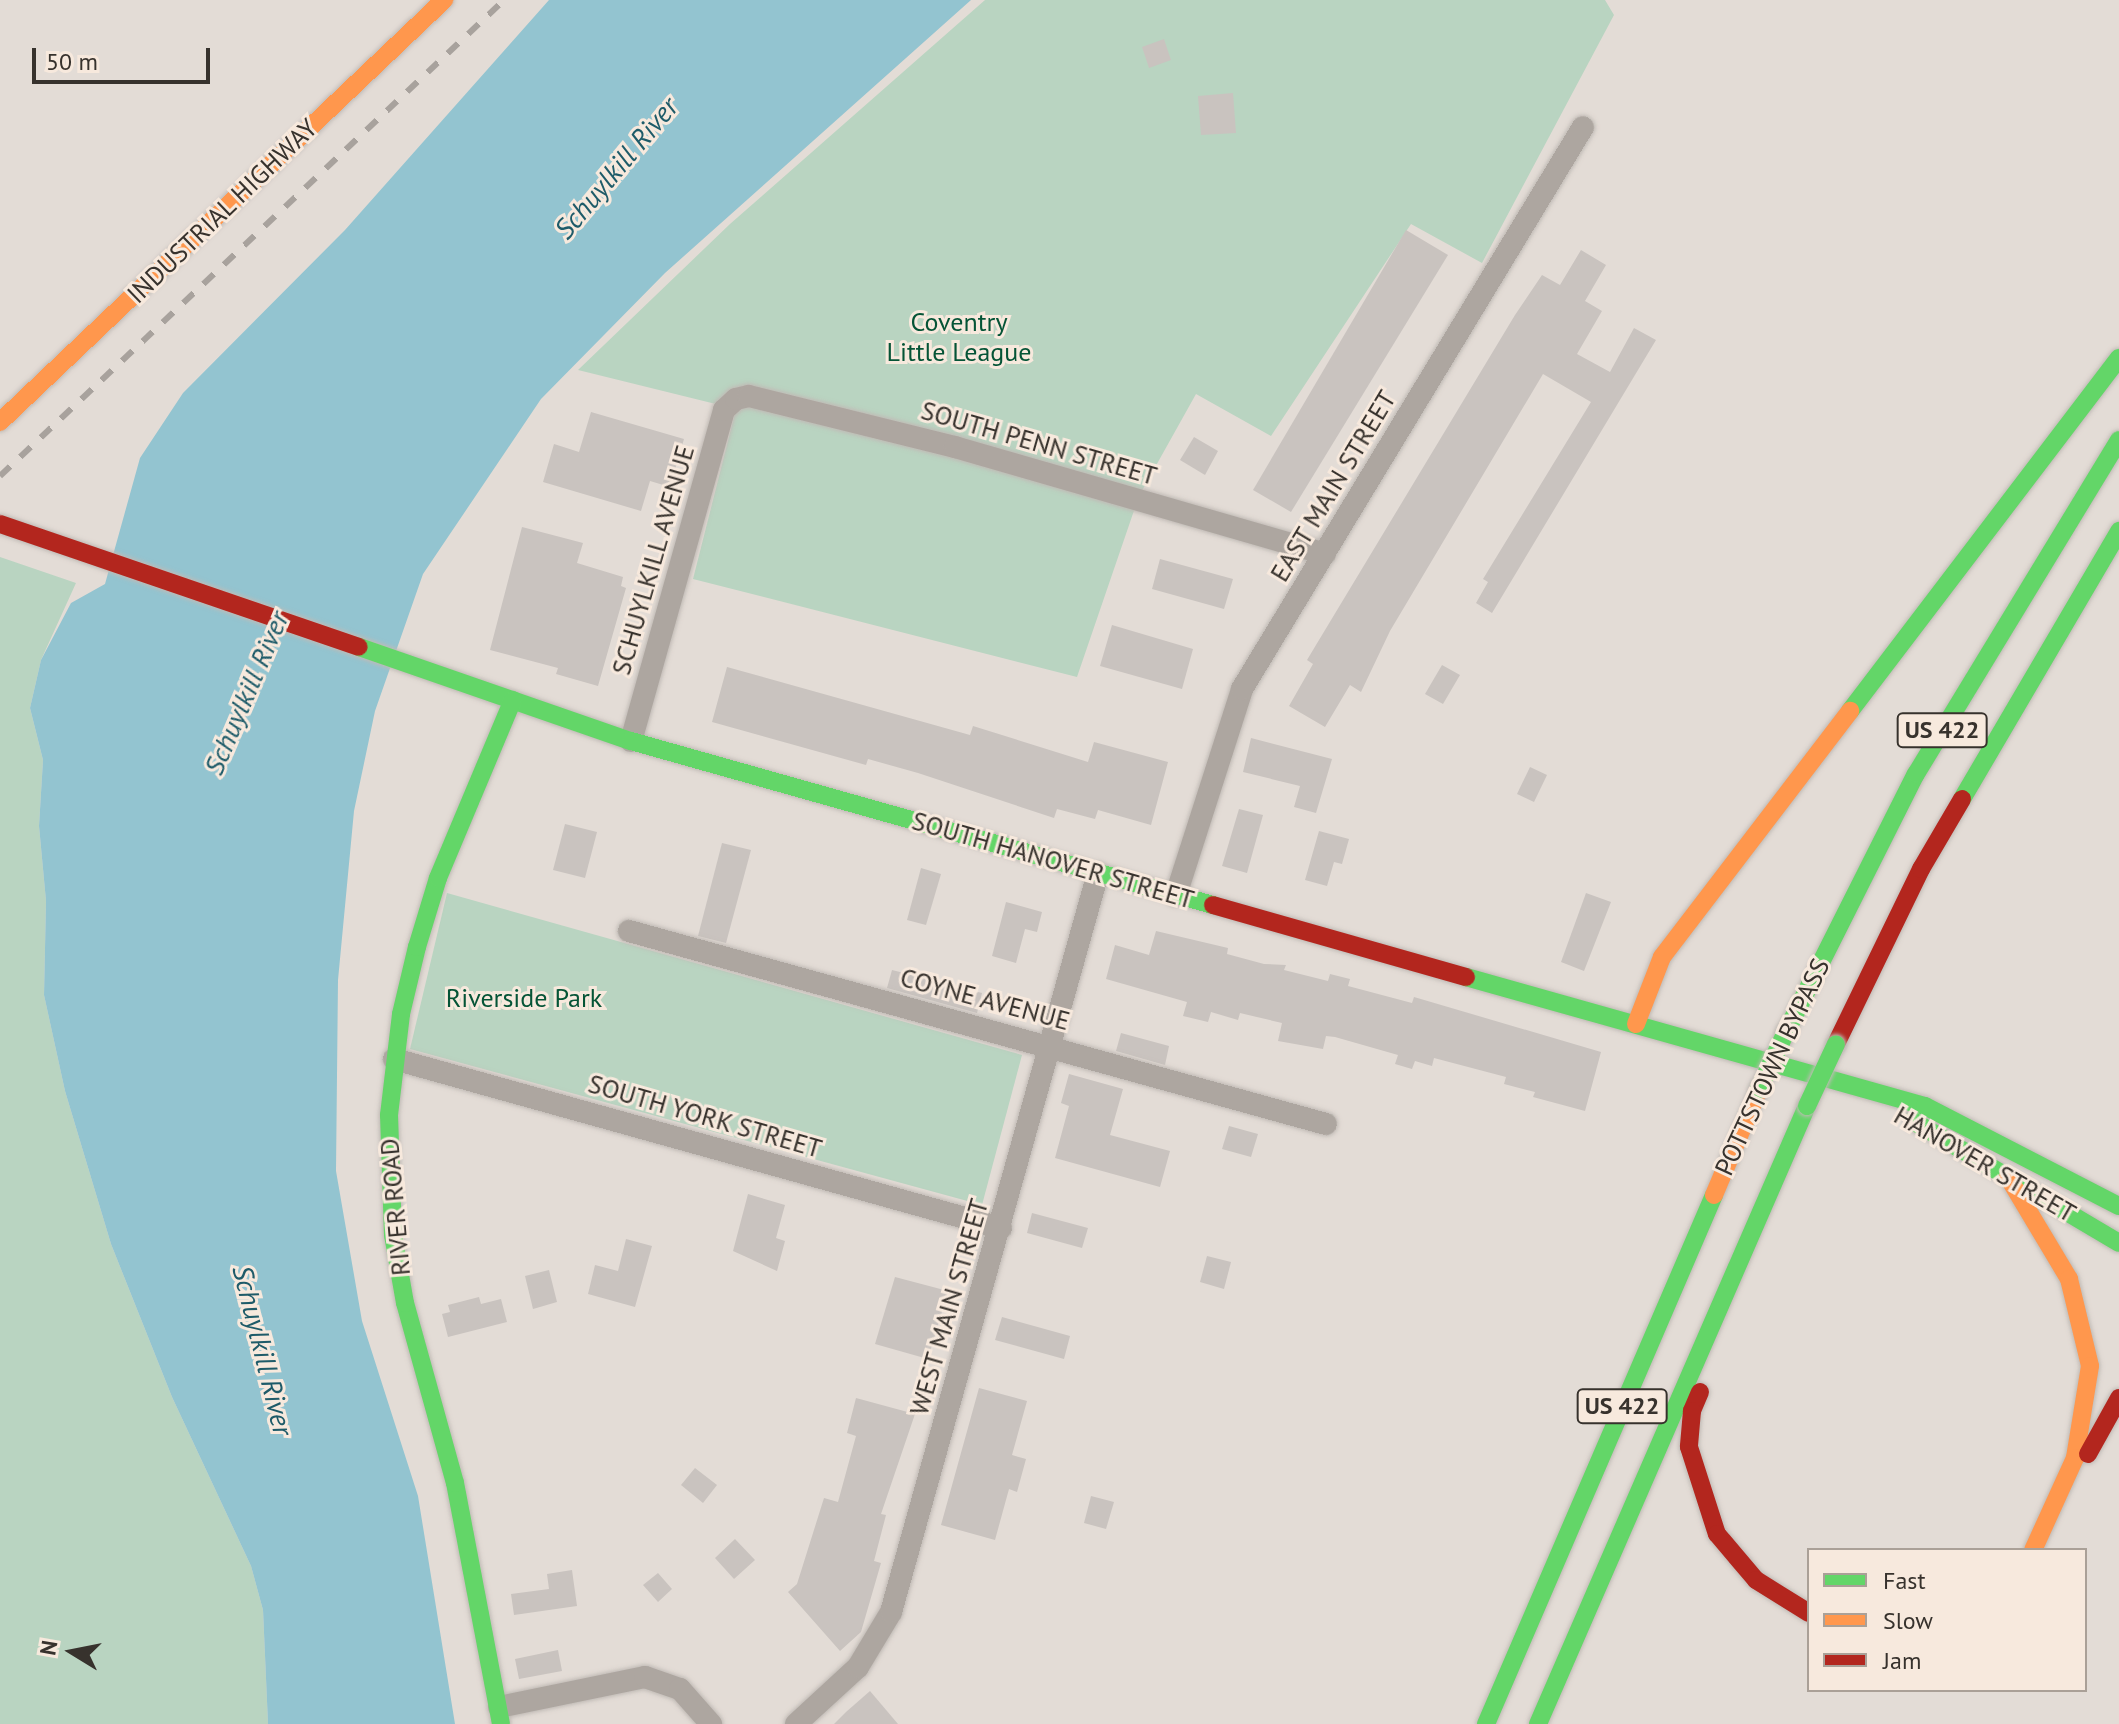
<!DOCTYPE html>
<style>
body{margin:0}
#map{position:relative;width:2119px;height:1724px;overflow:hidden;background:#e3dcd6;font-family:"PT Sans",sans-serif}
div>[style]{position:absolute}
[style*='--x']{left:calc(var(--x)*1px);top:calc(var(--y)*1px);width:calc(var(--w)*1px);rotate:calc(var(--a)*1deg)}
.green>*{inset:0;background:#b9d4c1}
.water>*{inset:0;background:#93c4d0}
.building>*{inset:0;background:#c9c3bf}
.roads{filter:drop-shadow(0 0 2px #c0bab5) drop-shadow(0 0 2px #c0bab5)}
.street>*{height:22px;margin:-11px;padding:0 11px;transform-origin:11px;border-radius:11px;background:#ada6a0}
.fast>*{height:18px;margin:-9px;padding:0 9px;transform-origin:9px;border-radius:9px;background:#63d668}
.slow>*{height:18px;margin:-9px;padding:0 9px;transform-origin:9px;border-radius:9px;background:#ff974d}
.jam>*{height:18px;margin:-9px;padding:0 9px;transform-origin:9px;border-radius:9px;background:#b3261e}
.rail>*{height:6px;margin-top:-3px;transform-origin:0;background:repeating-linear-gradient(90deg,#a8a29d 0 14px,transparent 0 28px)}
.bridges{filter:drop-shadow(0 0 2px #c0bab5) drop-shadow(0 0 2px #c0bab5)}
.fast-bridge>*{height:18px;margin:-9px;padding:0 9px;transform-origin:9px;border-radius:9px;background:#63d668}
span{translate:-50% -50%;white-space:nowrap;text-align:center;line-height:1.15;-webkit-text-stroke:6px #f7e9dd;paint-order:stroke}
.shield-label span{padding:2px 6px;background:#f7e9dd;border:2px solid;border-radius:6px;-webkit-text-stroke-width:0}
.shield-label{font-size:24px;color:#37322d;font-weight:700}
.street-label{font-size:26px;color:#37322d}
.park-label{font-size:26px;color:#055436}
.water-label{font-size:28px;color:#1e5b69;font-style:italic}
.legend{position:absolute;left:1807px;top:1548px;width:280px;height:144px;box-sizing:border-box;background:#f7e9dd;border:2px solid #aaa097;margin:0;padding:10px 14px;list-style:none;font-size:24px;color:#37322d}
.legend li{display:flex;align-items:center;gap:16px;height:40px}
.legend b{width:40px;border:2px solid #aaa097}
.north{position:absolute;left:32px;top:1612px;width:80px;height:80px;-webkit-text-stroke:6px #f7e9dd;paint-order:stroke;rotate:280deg;font-size:22px;font-weight:700;line-height:32px;text-align:center;color:#37322d}
.north::after{content:'';display:block;margin:auto;width:28px;height:36px;background:#37322d;clip-path:polygon(50% 0,100% 100%,50% 72%,0 100%)}
.scale{position:absolute;left:32px;top:48px;width:178px;height:36px;box-sizing:border-box;border:4px solid #37322d;border-top:0;padding-left:10px;font-size:24px;line-height:28px;white-space:nowrap;color:#37322d;-webkit-text-stroke:6px #f7e9dd;paint-order:stroke}
</style>
<div id="map">
<div class="green">
<div style="clip-path:polygon(985px 0,1605px 0,1614px 15px,1482px 263px,1411px 224px,1271px 436px,1196px 394px,1139px 496px,1077px 677px,693px 579px,736px 409px,578px 370px,730px 224px)"></div>
<div style="clip-path:polygon(0 557px,76px 583px,41px 660px,30px 708px,43px 760px,39px 826px,46px 901px,44px 995px,65px 1091px,111px 1244px,172px 1397px,251px 1566px,263px 1610px,268px 1724px,0 1724px)"></div>
<div style="clip-path:polygon(447px 893px,1022px 1055px,982px 1205px,410px 1049px)"></div>
</div>
<div class="water">
<div style="clip-path:polygon(549px 0,971px 0,665px 273px,541px 399px,423px 574px,375px 711px,354px 811px,338px 980px,336px 1171px,362px 1321px,418px 1496px,455px 1724px,268px 1724px,263px 1610px,251px 1566px,172px 1397px,111px 1244px,65px 1091px,44px 995px,46px 901px,39px 826px,43px 760px,30px 708px,41px 660px,71px 603px,105px 584px,140px 458px,183px 393px,345px 230px)"></div>
</div>
<div class="building">
<div style="clip-path:polygon(1164px 39px,1171px 60px,1149px 68px,1142px 47px)"></div>
<div style="clip-path:polygon(1233px 93px,1236px 133px,1201px 135px,1198px 96px)"></div>
<div style="clip-path:polygon(1406px 230px,1448px 255px,1291px 512px,1253px 490px)"></div>
<div style="clip-path:polygon(1581px 250px,1606px 265px,1585px 301px,1602px 311px,1577px 354px,1610px 372px,1634px 328px,1656px 340px,1492px 613px,1476px 603px,1488px 582px,1483px 579px,1591px 402px,1543px 374px,1390px 631px,1361px 692px,1350px 685px,1325px 727px,1289px 706px,1313px 664px,1307px 660px,1316px 645px,1515px 315px,1542px 275px,1560px 285px)"></div>
<div style="clip-path:polygon(591px 412px,684px 439px,670px 487px,650px 481px,641px 511px,543px 482px,554px 444px,579px 452px)"></div>
<div style="clip-path:polygon(1194px 437px,1218px 451px,1205px 475px,1180px 460px)"></div>
<div style="clip-path:polygon(522px 527px,583px 543px,577px 563px,623px 577px,621px 586px,626px 588px,598px 686px,556px 674px,558px 668px,490px 650px)"></div>
<div style="clip-path:polygon(1160px 559px,1233px 579px,1224px 609px,1152px 589px)"></div>
<div style="clip-path:polygon(1112px 625px,1193px 649px,1182px 689px,1100px 666px)"></div>
<div style="clip-path:polygon(1442px 665px,1460px 675px,1443px 704px,1425px 694px)"></div>
<div style="clip-path:polygon(727px 667px,970px 735px,973px 726px,1088px 762px,1094px 742px,1168px 762px,1151px 825px,1098px 810px,1095px 819px,1057px 809px,1054px 818px,918px 773px,868px 759px,866px 765px,712px 722px)"></div>
<div style="clip-path:polygon(1251px 738px,1332px 759px,1316px 813px,1294px 807px,1300px 786px,1243px 772px)"></div>
<div style="clip-path:polygon(1530px 767px,1547px 775px,1534px 802px,1517px 794px)"></div>
<div style="clip-path:polygon(1239px 809px,1263px 815px,1247px 873px,1222px 866px)"></div>
<div style="clip-path:polygon(565px 824px,597px 832px,585px 878px,553px 870px)"></div>
<div style="clip-path:polygon(1319px 831px,1349px 839px,1342px 864px,1334px 862px,1327px 886px,1305px 880px)"></div>
<div style="clip-path:polygon(722px 843px,751px 850px,726px 943px,698px 936px)"></div>
<div style="clip-path:polygon(921px 868px,941px 874px,926px 925px,907px 920px)"></div>
<div style="clip-path:polygon(1586px 893px,1611px 902px,1584px 971px,1561px 962px)"></div>
<div style="clip-path:polygon(1006px 902px,1042px 912px,1037px 932px,1025px 929px,1016px 963px,992px 956px)"></div>
<div style="clip-path:polygon(1156px 931px,1228px 948px,1227px 954px,1264px 964px,1286px 965px,1284px 970px,1328px 981px,1330px 974px,1350px 979px,1348px 986px,1412px 1003px,1414px 997px,1601px 1052px,1585px 1111px,1533px 1097px,1535px 1092px,1504px 1084px,1506px 1077px,1434px 1058px,1432px 1066px,1415px 1061px,1412px 1069px,1395px 1064px,1398px 1055px,1335px 1037px,1326px 1036px,1323px 1049px,1278px 1041px,1282px 1023px,1240px 1013px,1238px 1020px,1211px 1012px,1208px 1022px,1183px 1016px,1187px 1002px,1106px 979px,1115px 945px,1149px 955px)"></div>
<div style="clip-path:polygon(892px 970px,982px 993px,977px 1013px,887px 988px)"></div>
<div style="clip-path:polygon(1121px 1033px,1169px 1046px,1165px 1065px,1116px 1051px)"></div>
<div style="clip-path:polygon(1069px 1074px,1123px 1089px,1110px 1135px,1170px 1151px,1160px 1187px,1055px 1158px,1069px 1106px,1061px 1103px)"></div>
<div style="clip-path:polygon(1229px 1126px,1258px 1134px,1251px 1157px,1222px 1149px)"></div>
<div style="clip-path:polygon(748px 1194px,785px 1205px,776px 1238px,785px 1241px,777px 1271px,733px 1251px)"></div>
<div style="clip-path:polygon(1032px 1213px,1088px 1228px,1082px 1248px,1027px 1233px)"></div>
<div style="clip-path:polygon(626px 1239px,652px 1246px,635px 1307px,588px 1294px,595px 1265px,618px 1271px)"></div>
<div style="clip-path:polygon(1207px 1256px,1231px 1262px,1224px 1289px,1200px 1282px)"></div>
<div style="clip-path:polygon(549px 1270px,557px 1302px,533px 1309px,525px 1276px)"></div>
<div style="clip-path:polygon(895px 1277px,948px 1291px,928px 1359px,875px 1344px)"></div>
<div style="clip-path:polygon(479px 1297px,481px 1304px,501px 1299px,507px 1322px,448px 1337px,442px 1314px,450px 1312px,448px 1305px)"></div>
<div style="clip-path:polygon(1002px 1317px,1070px 1336px,1064px 1359px,995px 1340px)"></div>
<div style="clip-path:polygon(979px 1388px,1027px 1401px,1012px 1455px,1026px 1459px,1017px 1492px,1009px 1489px,995px 1540px,941px 1525px)"></div>
<div style="clip-path:polygon(856px 1398px,915px 1414px,881px 1514px,886px 1515px,874px 1561px,881px 1563px,861px 1632px,840px 1651px,788px 1592px,797px 1584px,824px 1498px,838px 1502px,856px 1436px,847px 1433px)"></div>
<div style="clip-path:polygon(695px 1468px,717px 1485px,703px 1503px,681px 1485px)"></div>
<div style="clip-path:polygon(1091px 1496px,1114px 1502px,1106px 1529px,1084px 1523px)"></div>
<div style="clip-path:polygon(735px 1539px,755px 1560px,734px 1579px,715px 1558px)"></div>
<div style="clip-path:polygon(572px 1570px,577px 1606px,514px 1615px,511px 1594px,549px 1589px,547px 1574px)"></div>
<div style="clip-path:polygon(658px 1573px,672px 1589px,658px 1602px,643px 1585px)"></div>
<div style="clip-path:polygon(558px 1650px,562px 1671px,519px 1679px,515px 1659px)"></div>
<div style="clip-path:polygon(870px 1691px,898px 1724px,834px 1724px,846px 1712px)"></div>
</div>
<div class="roads">
<div class="street">
<div style="--x:631;--y:741;--w:344;--a:-74.3"></div>
<div style="--x:724;--y:410;--w:16;--a:-43"></div>
<div style="--x:736;--y:399;--w:13;--a:-13"></div>
<div style="--x:749;--y:396;--w:212;--a:13.9"></div>
<div style="--x:955;--y:447;--w:385;--a:16.1"></div>
<div style="--x:1176;--y:895;--w:216;--a:-72.2"></div>
<div style="--x:1242;--y:689;--w:657;--a:-58.75"></div>
<div style="--x:629;--y:931;--w:723;--a:15.48"></div>
<div style="--x:394;--y:1059;--w:630;--a:15.56"></div>
<div style="--x:499;--y:1707;--w:149;--a:-11.6"></div>
<div style="--x:645;--y:1677;--w:37;--a:19"></div>
<div style="--x:680;--y:1689;--w:47;--a:48.5"></div>
<div style="--x:796;--y:1724;--w:84;--a:-42.6"></div>
<div style="--x:858;--y:1667;--w:64;--a:-59"></div>
<div style="--x:891;--y:1612;--w:767;--a:-74.35"></div>
</div>
<div class="fast">
<div style="--x:359;--y:647;--w:288;--a:19.1"></div>
<div style="--x:631;--y:741;--w:605;--a:15.74"></div>
<div style="--x:1850;--y:711;--w:444;--a:-52.7"></div>
<div style="--x:1962;--y:799;--w:311;--a:-59.6"></div>
<div style="--x:1466;--y:977;--w:477;--a:15.7"></div>
<div style="--x:1925;--y:1106;--w:218;--a:27.3"></div>
<div style="--x:1786;--y:1032;--w:289;--a:-63.3"></div>
<div style="--x:1916;--y:774;--w:391;--a:-58.7"></div>
<div style="--x:1913;--y:1121;--w:239;--a:30.6"></div>
<div style="--x:501;--y:1724;--w:245;--a:-100.8"></div>
<div style="--x:455;--y:1483;--w:187;--a:-105.5"></div>
<div style="--x:405;--y:1303;--w:69;--a:-100"></div>
<div style="--x:393;--y:1235;--w:120;--a:-91.9"></div>
<div style="--x:389;--y:1115;--w:102;--a:-83.2"></div>
<div style="--x:401;--y:1014;--w:69;--a:-76.6"></div>
<div style="--x:417;--y:947;--w:72;--a:-73.1"></div>
<div style="--x:438;--y:878;--w:193;--a:-67.2"></div>
<div style="--x:1486;--y:1724;--w:576;--a:-66.68"></div>
<div style="--x:1538;--y:1724;--w:674;--a:-66.48"></div>
</div>
<div class="slow">
<div style="--x:0;--y:422;--w:613;--a:-43.54"></div>
<div style="--x:1636;--y:1024;--w:72;--a:-68.8"></div>
<div style="--x:1662;--y:957;--w:310;--a:-52.6"></div>
<div style="--x:2008;--y:1177;--w:119;--a:59.1"></div>
<div style="--x:2069;--y:1279;--w:89;--a:76.4"></div>
<div style="--x:2090;--y:1366;--w:93;--a:99.3"></div>
<div style="--x:2075;--y:1458;--w:101;--a:114.5"></div>
<div style="--x:1714;--y:1195;--w:115;--a:-67"></div>
</div>
<div class="jam">
<div style="--x:0;--y:524;--w:379;--a:18.9"></div>
<div style="--x:1213;--y:905;--w:263;--a:15.9"></div>
<div style="--x:1836;--y:1044;--w:195;--a:-64.1"></div>
<div style="--x:1921;--y:869;--w:81;--a:-59.6"></div>
<div style="--x:1700;--y:1392;--w:21;--a:113"></div>
<div style="--x:1692;--y:1411;--w:36;--a:95"></div>
<div style="--x:1689;--y:1447;--w:91;--a:72.2"></div>
<div style="--x:1717;--y:1534;--w:60;--a:49.7"></div>
<div style="--x:1756;--y:1580;--w:62;--a:31.9"></div>
<div style="--x:2088;--y:1454;--w:64;--a:-61"></div>
</div>
</div>
<div class="rail">
<div style="--x:0;--y:476;--w:693;--a:-43.36"></div>
</div>
<div class="bridges">
<div class="fast-bridge">
<div style="--x:1759;--y:1089;--w:63;--a:-64.7"></div>
<div style="--x:1807;--y:1106;--w:68;--a:-64.9"></div>
</div>
</div>
<div class="shield-label">
<span style="left:1942px;top:730px">US 422</span>
<span style="left:1622px;top:1406px">US 422</span>
</div>
<div class="street-label">
<span style="left:222px;top:211px;rotate:-44deg">INDUSTRIAL HIGHWAY</span>
<span style="left:1039px;top:443px;rotate:16deg">SOUTH PENN STREET</span>
<span style="left:1333px;top:486px;rotate:-59deg">EAST MAIN STREET</span>
<span style="left:653px;top:560px;rotate:-74deg">SCHUYLKILL AVENUE</span>
<span style="left:1053px;top:860px;rotate:16deg">SOUTH HANOVER STREET</span>
<span style="left:985px;top:999px;rotate:15deg">COYNE AVENUE</span>
<span style="left:1772px;top:1067px;rotate:-65deg">POTTSTOWN BYPASS</span>
<span style="left:705px;top:1116px;rotate:16deg">SOUTH YORK STREET</span>
<span style="left:1985px;top:1164px;rotate:30deg">HANOVER STREET</span>
<span style="left:395px;top:1207px;rotate:-95deg">RIVER ROAD</span>
<span style="left:949px;top:1307px;rotate:-74deg">WEST MAIN STREET</span>
</div>
<div class="park-label">
<span style="left:959px;top:337px">Coventry<br>Little League</span>
<span style="left:524px;top:998px">Riverside Park</span>
</div>
<div class="water-label">
<span style="left:616px;top:168px;rotate:-50deg">Schuylkill River</span>
<span style="left:246px;top:693px;rotate:-67deg">Schuylkill River</span>
<span style="left:263px;top:1350px;rotate:76deg">Schuylkill River</span>
</div>
<ul class="legend">
<li><b style="height:10px;background:#63d668"></b>Fast</li>
<li><b style="height:10px;background:#ff974d"></b>Slow</li>
<li><b style="height:10px;background:#b3261e"></b>Jam</li>
</ul>
<div class="north">N</div>
<div class="scale">50 m</div>
</div>
